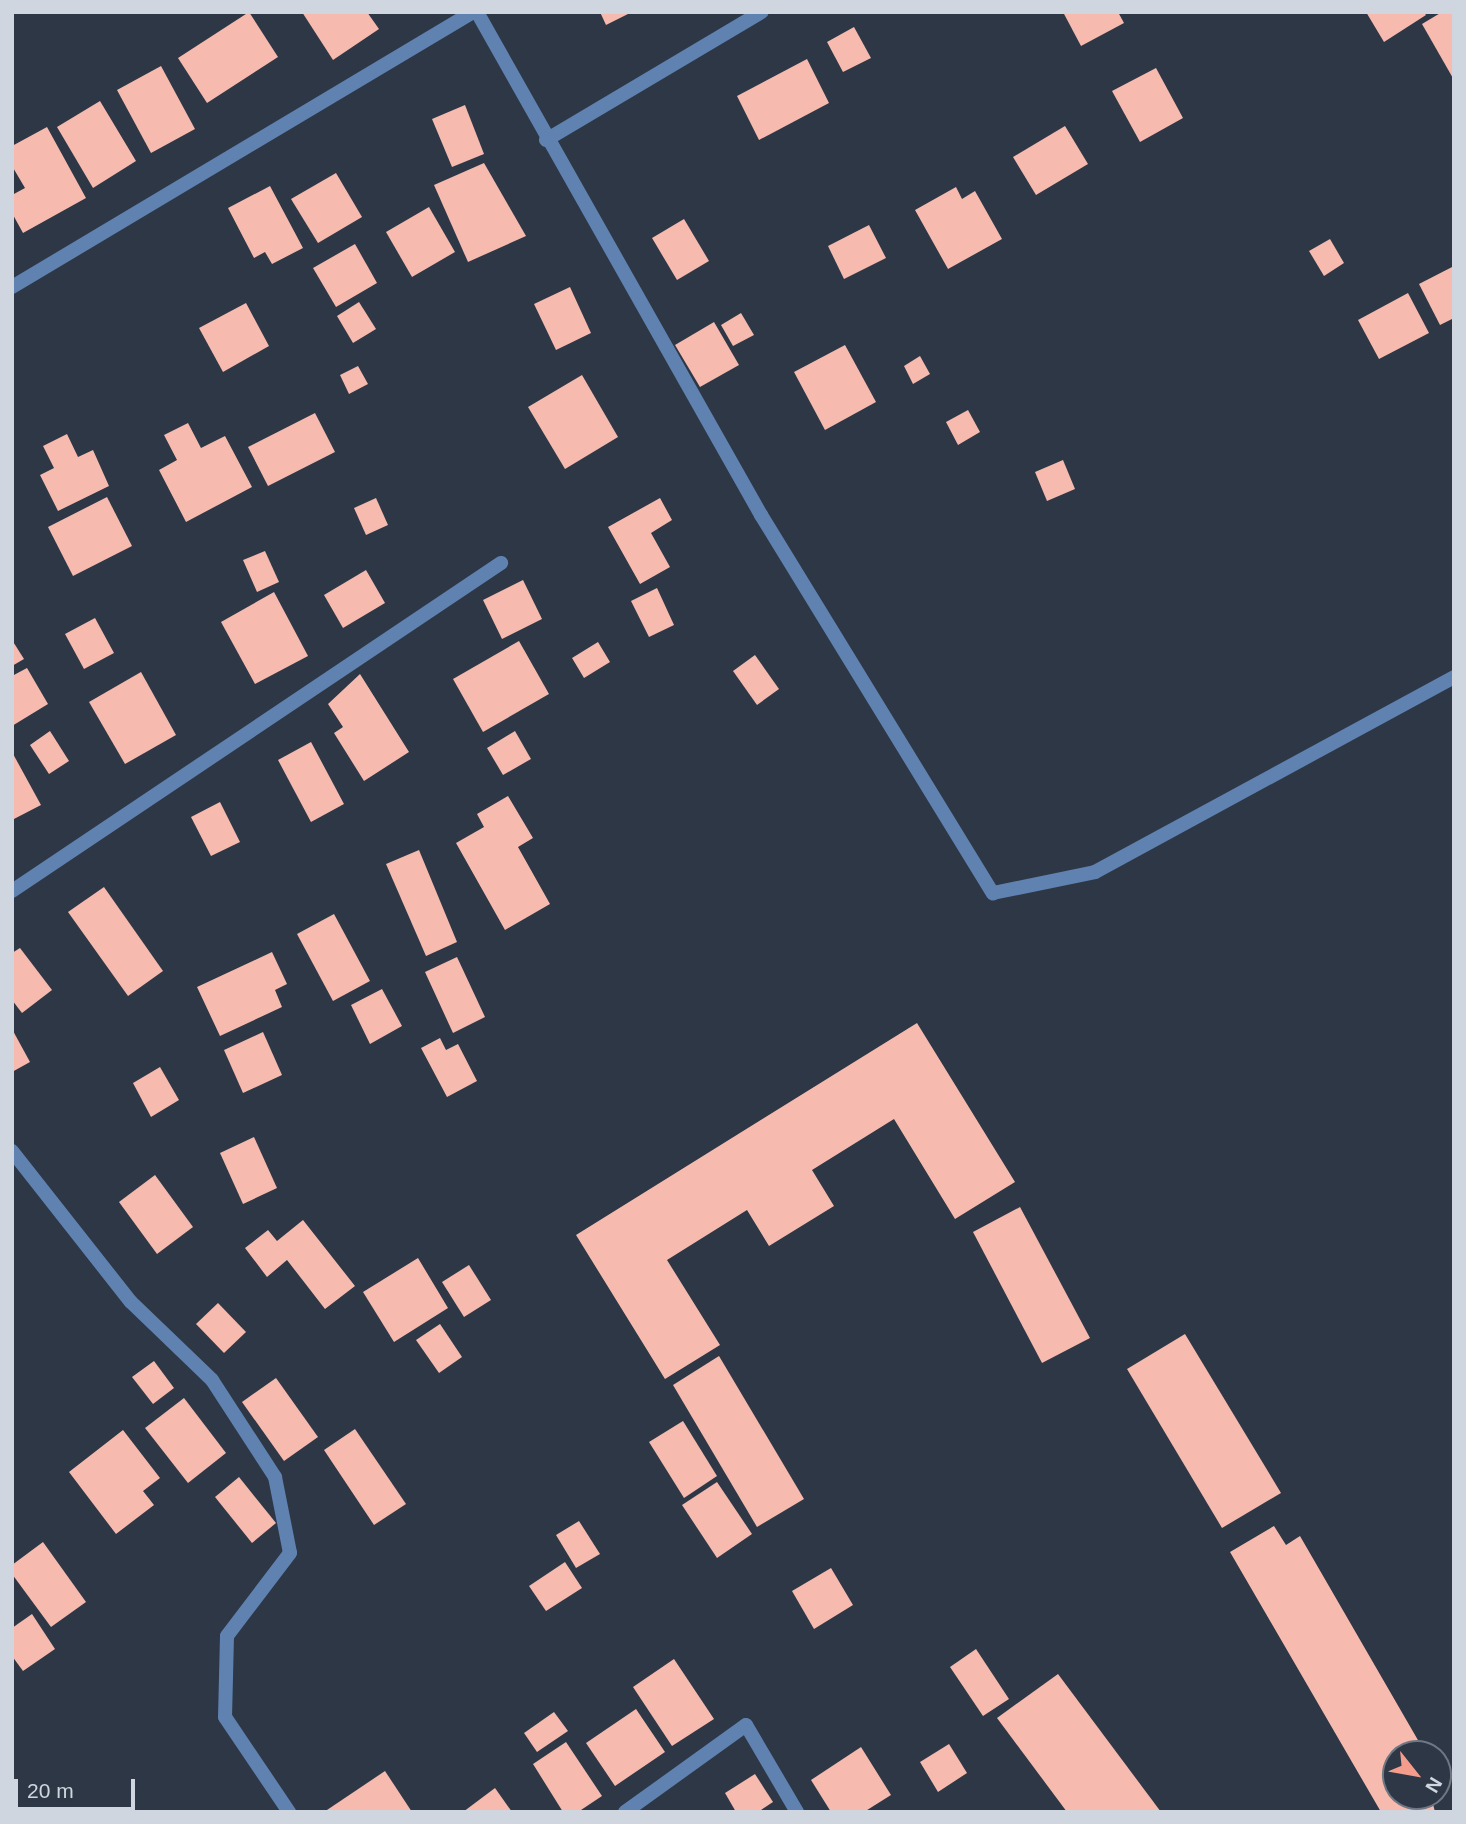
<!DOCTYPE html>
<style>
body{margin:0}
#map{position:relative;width:1466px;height:1824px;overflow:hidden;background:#2d3746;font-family:Arial,sans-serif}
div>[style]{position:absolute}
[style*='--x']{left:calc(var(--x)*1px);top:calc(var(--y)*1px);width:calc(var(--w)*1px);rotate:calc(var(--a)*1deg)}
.building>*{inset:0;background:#f6baae}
.street>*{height:14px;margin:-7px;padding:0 7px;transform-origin:7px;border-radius:7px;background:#6082b1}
span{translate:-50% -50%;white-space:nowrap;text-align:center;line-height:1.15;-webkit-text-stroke:7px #2d3746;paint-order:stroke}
.frame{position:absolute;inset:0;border:14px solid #cfd6df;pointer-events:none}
.north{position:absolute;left:1382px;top:1740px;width:70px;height:70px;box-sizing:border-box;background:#2d3746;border:2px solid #6e7783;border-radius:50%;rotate:121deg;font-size:19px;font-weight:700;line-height:28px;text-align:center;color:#cfd6df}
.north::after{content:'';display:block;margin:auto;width:24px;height:32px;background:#f49d8d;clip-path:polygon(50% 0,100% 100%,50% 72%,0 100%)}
.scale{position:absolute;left:14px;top:1779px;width:121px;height:32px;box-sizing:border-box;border:4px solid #cfd6df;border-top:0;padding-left:9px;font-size:21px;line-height:24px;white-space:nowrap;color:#cfd6df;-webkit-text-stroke:5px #2d3746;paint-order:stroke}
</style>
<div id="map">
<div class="building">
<div style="clip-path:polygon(249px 12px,278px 57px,207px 103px,178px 58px)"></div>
<div style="clip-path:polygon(302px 12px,367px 12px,379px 29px,333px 60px)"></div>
<div style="clip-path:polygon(600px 12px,632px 12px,606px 25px)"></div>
<div style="clip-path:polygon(1063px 12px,1118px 12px,1124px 23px,1081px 46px)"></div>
<div style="clip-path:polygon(1366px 12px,1424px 12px,1426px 15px,1384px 42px)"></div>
<div style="clip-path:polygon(1442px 12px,1454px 12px,1454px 80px,1422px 24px)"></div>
<div style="clip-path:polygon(854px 27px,871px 58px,843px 72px,827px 42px)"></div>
<div style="clip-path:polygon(807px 59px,829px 103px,759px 140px,737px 96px)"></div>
<div style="clip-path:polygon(161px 66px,195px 129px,151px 153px,117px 90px)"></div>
<div style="clip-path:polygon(1156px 68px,1183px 118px,1140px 142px,1112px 91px)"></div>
<div style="clip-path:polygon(100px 101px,136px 161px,93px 188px,57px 127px)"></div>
<div style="clip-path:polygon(465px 105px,484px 154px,452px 167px,432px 119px)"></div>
<div style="clip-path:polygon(1065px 126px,1088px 164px,1036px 195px,1013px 157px)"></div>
<div style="clip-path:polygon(47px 127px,86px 198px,23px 233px,12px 213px,12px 195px,25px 188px,12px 166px,12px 146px)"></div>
<div style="clip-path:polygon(484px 163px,526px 236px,468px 262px,434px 185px)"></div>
<div style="clip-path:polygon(336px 173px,362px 217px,318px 243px,291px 199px)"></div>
<div style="clip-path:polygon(270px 186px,303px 248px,272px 264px,265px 252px,254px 258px,228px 208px)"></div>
<div style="clip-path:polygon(956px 187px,962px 199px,975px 191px,1002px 239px,948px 269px,915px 210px)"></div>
<div style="clip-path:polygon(429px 207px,455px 252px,412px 277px,386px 232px)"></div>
<div style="clip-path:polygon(684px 219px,709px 261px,677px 280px,652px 238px)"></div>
<div style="clip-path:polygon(869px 225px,886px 258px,844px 279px,828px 246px)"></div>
<div style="clip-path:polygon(1330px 239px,1344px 263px,1324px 276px,1309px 251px)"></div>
<div style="clip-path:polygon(355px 244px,377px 283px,336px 307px,313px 268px)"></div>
<div style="clip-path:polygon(1454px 266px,1454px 318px,1440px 325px,1419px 284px)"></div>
<div style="clip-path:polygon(570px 287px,591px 333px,556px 350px,534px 304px)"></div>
<div style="clip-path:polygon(1408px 293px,1429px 333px,1379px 359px,1358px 320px)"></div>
<div style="clip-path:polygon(359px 302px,376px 329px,353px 343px,337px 316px)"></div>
<div style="clip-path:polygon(246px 303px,269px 346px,223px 372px,199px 328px)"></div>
<div style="clip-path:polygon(741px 313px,754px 335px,733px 346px,721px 325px)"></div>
<div style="clip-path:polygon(714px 322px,739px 365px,700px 387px,675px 345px)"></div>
<div style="clip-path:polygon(845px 345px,876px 402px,825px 430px,794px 372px)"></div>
<div style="clip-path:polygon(920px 356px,930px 374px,913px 384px,904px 366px)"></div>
<div style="clip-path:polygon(358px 366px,368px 384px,349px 394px,340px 375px)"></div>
<div style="clip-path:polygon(582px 375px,618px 437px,565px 469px,528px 407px)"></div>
<div style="clip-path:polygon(968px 410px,980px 432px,958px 445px,946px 422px)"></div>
<div style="clip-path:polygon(315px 413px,335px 452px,268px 486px,248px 447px)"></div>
<div style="clip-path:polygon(188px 423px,201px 448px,225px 436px,252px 487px,186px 522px,159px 470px,177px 460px,164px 435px)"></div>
<div style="clip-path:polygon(67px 434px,78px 457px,93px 450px,109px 486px,58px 511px,40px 475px,54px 468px,43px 446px)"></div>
<div style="clip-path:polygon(1063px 460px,1075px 489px,1047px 501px,1035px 472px)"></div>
<div style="clip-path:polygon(107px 497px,132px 546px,73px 576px,48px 527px)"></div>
<div style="clip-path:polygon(376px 498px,388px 525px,366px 535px,354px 508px)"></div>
<div style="clip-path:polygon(660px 498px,672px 520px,651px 533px,670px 567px,640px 584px,608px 527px)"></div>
<div style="clip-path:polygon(265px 551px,279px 582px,257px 592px,243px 560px)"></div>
<div style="clip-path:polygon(366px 570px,385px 603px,343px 628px,324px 595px)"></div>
<div style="clip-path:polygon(523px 580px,542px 619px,502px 639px,483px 600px)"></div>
<div style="clip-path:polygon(657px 588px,674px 625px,649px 637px,631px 601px)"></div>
<div style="clip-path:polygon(274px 592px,308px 656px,255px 684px,221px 622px)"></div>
<div style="clip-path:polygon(95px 618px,114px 653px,84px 669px,65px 634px)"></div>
<div style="clip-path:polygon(12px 640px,24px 659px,12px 666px)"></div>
<div style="clip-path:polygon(519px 641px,549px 694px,483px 732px,453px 679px)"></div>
<div style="clip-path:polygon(598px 642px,610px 662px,584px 678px,572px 658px)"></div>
<div style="clip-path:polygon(755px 655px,779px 689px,757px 705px,733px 671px)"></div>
<div style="clip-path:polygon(27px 668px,48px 704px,12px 726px,12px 676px)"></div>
<div style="clip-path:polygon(141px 672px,176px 735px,125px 764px,89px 702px)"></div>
<div style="clip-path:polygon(360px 674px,409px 752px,364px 781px,334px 733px,343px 727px,328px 704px)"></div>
<div style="clip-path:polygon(50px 731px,69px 761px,49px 774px,30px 745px)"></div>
<div style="clip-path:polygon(515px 731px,531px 759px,503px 775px,487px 748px)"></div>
<div style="clip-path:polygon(311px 742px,344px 804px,311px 822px,278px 760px)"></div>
<div style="clip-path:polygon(12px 752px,41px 805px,12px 820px)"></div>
<div style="clip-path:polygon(508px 796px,533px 838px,518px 847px,550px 904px,505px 930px,456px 843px,484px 827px,477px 814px)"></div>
<div style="clip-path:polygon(220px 802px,240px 842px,211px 856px,191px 817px)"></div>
<div style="clip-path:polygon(419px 850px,457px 942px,426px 956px,386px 864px)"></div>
<div style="clip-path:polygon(104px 887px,163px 971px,128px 996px,68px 912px)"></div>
<div style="clip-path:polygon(334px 914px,370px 981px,333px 1001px,297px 934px)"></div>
<div style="clip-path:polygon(20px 948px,52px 990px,22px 1013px,12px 1000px,12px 953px)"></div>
<div style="clip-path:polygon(272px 952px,287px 984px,275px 990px,282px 1007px,220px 1036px,197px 987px)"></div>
<div style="clip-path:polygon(457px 957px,485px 1017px,453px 1033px,425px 972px)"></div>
<div style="clip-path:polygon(382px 989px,402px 1026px,370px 1044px,351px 1005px)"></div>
<div style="clip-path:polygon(917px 1023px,1015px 1182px,955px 1219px,894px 1119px,812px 1170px,834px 1206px,769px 1246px,747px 1210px,667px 1260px,720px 1345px,665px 1379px,576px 1235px)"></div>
<div style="clip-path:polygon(12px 1029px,30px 1062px,12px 1072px)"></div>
<div style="clip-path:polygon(263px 1032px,282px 1075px,243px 1093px,224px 1050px)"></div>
<div style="clip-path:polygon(440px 1038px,446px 1050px,458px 1044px,477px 1081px,447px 1097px,421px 1048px)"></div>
<div style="clip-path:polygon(160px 1067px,179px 1100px,151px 1117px,133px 1083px)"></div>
<div style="clip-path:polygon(254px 1137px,277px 1188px,243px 1204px,220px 1153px)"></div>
<div style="clip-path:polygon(155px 1175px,193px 1227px,157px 1254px,119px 1202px)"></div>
<div style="clip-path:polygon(1020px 1207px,1090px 1338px,1042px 1363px,973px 1232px)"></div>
<div style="clip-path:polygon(303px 1220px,355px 1286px,325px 1309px,287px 1260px,267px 1277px,245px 1248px,268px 1230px,277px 1241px)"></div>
<div style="clip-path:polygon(418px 1258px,448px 1308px,394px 1342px,363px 1292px)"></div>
<div style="clip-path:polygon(469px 1265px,491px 1300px,464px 1317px,442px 1282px)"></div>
<div style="clip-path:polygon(218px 1303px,246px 1332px,224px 1353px,196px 1324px)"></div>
<div style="clip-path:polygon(440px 1324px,462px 1357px,439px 1373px,416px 1340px)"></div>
<div style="clip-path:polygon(1185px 1334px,1281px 1493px,1222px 1528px,1127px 1369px)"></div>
<div style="clip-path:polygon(719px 1356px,804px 1499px,757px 1527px,673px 1385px)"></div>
<div style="clip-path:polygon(154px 1361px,174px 1388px,153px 1404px,132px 1377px)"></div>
<div style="clip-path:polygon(276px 1378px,318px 1437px,284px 1461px,242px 1402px)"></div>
<div style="clip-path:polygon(184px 1398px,226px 1453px,188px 1483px,145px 1428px)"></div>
<div style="clip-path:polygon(683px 1421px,717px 1476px,684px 1498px,649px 1442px)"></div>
<div style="clip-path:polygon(355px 1429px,406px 1504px,374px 1525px,324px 1450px)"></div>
<div style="clip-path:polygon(123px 1430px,160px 1478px,143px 1491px,154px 1505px,116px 1534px,69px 1472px)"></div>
<div style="clip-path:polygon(239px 1477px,276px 1523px,252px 1543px,215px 1497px)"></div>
<div style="clip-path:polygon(717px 1482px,752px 1534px,717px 1558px,682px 1505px)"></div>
<div style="clip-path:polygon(579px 1521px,600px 1554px,576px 1568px,556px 1535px)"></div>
<div style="clip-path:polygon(1274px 1526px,1286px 1545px,1300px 1536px,1426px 1754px,1396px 1754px,1396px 1796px,1431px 1796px,1435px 1812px,1381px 1812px,1230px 1552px)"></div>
<div style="clip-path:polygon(43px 1542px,86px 1602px,51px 1627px,12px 1574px,12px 1565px)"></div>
<div style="clip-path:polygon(565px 1562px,582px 1588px,546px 1611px,529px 1586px)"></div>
<div style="clip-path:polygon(831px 1568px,853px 1605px,814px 1629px,792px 1591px)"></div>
<div style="clip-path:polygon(32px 1614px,55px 1649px,23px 1671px,12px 1656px,12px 1628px)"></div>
<div style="clip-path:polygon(976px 1649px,1009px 1699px,983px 1716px,950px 1667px)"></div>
<div style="clip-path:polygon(674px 1659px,714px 1719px,672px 1746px,633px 1687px)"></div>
<div style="clip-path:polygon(1058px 1674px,1161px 1812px,1067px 1812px,997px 1718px)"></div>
<div style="clip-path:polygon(636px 1709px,665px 1752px,615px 1786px,586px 1743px)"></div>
<div style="clip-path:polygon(554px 1712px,568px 1731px,537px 1752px,524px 1733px)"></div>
<div style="clip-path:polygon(566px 1742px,602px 1796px,578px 1812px,563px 1812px,533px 1764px)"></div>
<div style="clip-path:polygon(949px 1744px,967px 1773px,938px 1792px,920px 1762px)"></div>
<div style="clip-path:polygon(861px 1747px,891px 1795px,864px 1812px,831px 1812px,811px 1780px)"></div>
<div style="clip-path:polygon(385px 1771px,412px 1812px,324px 1812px)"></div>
<div style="clip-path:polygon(755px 1774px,773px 1802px,758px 1812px,736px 1812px,725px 1793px)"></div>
<div style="clip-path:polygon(495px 1788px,512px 1812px,463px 1812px)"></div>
</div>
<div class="street">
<div style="--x:477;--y:12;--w:578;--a:60.55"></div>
<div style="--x:761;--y:515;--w:444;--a:58.5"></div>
<div style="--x:993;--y:893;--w:104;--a:-11.6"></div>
<div style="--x:1095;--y:872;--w:409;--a:-28.5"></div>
<div style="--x:546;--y:140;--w:251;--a:-30.7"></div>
<div style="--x:12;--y:287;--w:537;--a:-30.82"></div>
<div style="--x:12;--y:891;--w:589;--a:-33.85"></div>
<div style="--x:12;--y:1151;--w:192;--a:51.8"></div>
<div style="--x:131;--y:1302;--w:112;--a:43.9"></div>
<div style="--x:212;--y:1380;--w:116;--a:57"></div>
<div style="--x:275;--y:1477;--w:77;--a:78.8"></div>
<div style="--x:290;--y:1553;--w:104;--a:127.2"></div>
<div style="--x:227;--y:1636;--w:81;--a:91.4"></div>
<div style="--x:225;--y:1717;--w:115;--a:56"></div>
<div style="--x:625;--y:1812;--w:149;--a:-35.7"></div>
<div style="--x:746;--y:1725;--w:101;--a:59.6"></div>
</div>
<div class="frame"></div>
<div class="north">N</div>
<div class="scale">20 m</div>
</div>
